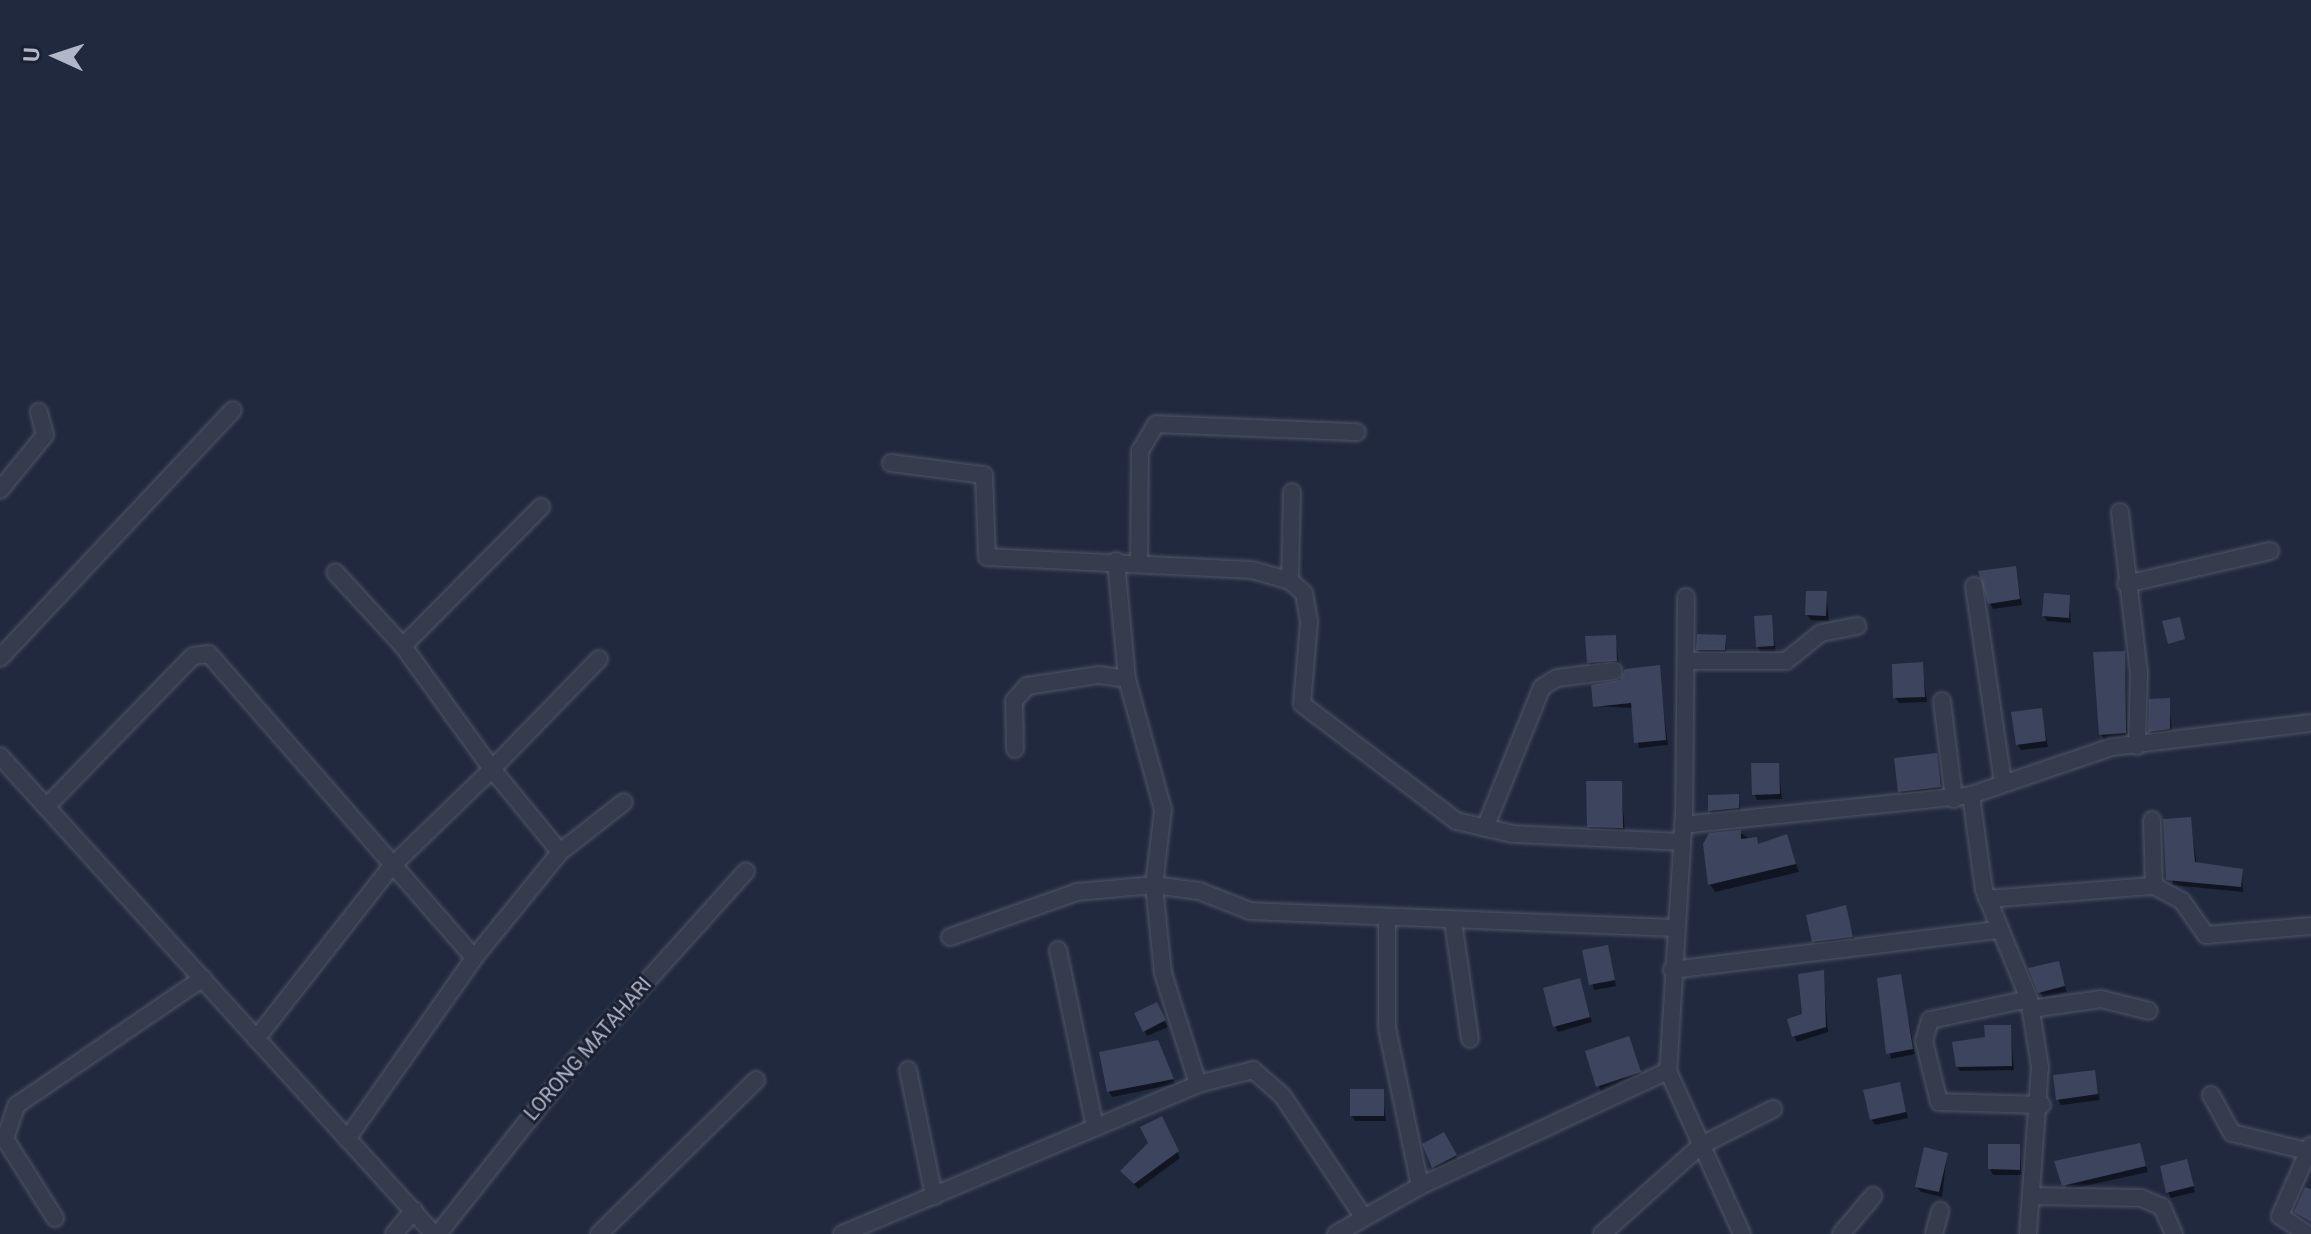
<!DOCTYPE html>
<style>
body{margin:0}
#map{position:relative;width:2311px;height:1234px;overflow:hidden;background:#21293e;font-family:Roboto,sans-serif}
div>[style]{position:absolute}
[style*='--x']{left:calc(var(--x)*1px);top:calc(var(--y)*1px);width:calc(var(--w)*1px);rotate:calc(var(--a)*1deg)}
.shadow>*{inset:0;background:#0007}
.building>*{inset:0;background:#3d455e}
.roads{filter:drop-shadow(0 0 2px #505769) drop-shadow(0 0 2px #505769)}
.minor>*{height:16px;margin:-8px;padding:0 8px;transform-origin:8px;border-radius:8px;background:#353c4e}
span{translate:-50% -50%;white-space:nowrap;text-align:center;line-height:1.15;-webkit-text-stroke:6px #1b2133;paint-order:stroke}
.street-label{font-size:20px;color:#b1b7c9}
.north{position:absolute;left:16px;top:16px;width:80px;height:80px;-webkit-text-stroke:6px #1b2133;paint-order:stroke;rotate:273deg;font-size:22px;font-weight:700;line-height:32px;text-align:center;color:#b1b7c9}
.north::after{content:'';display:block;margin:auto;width:28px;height:36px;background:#b1b7c9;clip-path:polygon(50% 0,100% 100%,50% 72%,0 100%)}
</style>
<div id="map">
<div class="shadow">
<div style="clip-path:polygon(2015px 568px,2022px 605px,1993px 609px,1990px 603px)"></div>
<div style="clip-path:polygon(1826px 593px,1829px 621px,1811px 620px,1807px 615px)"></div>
<div style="clip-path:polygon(2069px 597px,2071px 623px,2047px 621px,2044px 616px)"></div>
<div style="clip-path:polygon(1771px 617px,1776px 652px,1761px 653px,1758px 647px)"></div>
<div style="clip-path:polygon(1724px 636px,1727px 655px,1702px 655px,1698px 649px)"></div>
<div style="clip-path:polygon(1615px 637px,1619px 666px,1592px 668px,1589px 663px)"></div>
<div style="clip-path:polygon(2124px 653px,2128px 738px,2104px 740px,2101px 734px)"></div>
<div style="clip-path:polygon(1922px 664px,1927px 702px,1899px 703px,1895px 697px)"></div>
<div style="clip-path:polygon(1658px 667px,1668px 745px,1639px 748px,1633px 708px,1595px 706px,1621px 682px)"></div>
<div style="clip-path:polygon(2169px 700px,2172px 734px,2154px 736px,2150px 731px)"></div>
<div style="clip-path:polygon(2041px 710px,2048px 747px,2021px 750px,2017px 744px)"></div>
<div style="clip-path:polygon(1936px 755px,1943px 792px,1903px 797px,1900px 791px)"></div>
<div style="clip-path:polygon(1778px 765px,1782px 799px,1757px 800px,1754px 794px)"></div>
<div style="clip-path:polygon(1621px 783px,1625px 833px,1593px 832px,1589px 826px)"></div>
<div style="clip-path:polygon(1738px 796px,1741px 813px,1713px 816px,1710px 811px)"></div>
<div style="clip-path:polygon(2190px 819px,2197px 865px,2242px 870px,2243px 892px,2172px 885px)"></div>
<div style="clip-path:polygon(1739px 832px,1759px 845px,1786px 837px,1799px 872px,1715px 892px,1710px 884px)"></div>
<div style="clip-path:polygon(1845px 907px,1855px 942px,1817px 947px,1814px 941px)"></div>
<div style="clip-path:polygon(1607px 948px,1616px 986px,1594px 990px,1585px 952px)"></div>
<div style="clip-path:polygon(2058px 963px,2067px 992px,2043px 997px,2040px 992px)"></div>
<div style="clip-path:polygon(1823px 973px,1828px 1032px,1797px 1042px,1794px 1036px)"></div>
<div style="clip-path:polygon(1900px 976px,1915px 1054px,1891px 1059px,1879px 980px)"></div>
<div style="clip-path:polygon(1579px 981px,1592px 1022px,1558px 1032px,1555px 1026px)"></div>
<div style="clip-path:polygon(1156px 1004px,1168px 1027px,1147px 1036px,1136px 1014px)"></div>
<div style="clip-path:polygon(2010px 1027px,2014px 1070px,1960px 1071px,1957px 1066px)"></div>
<div style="clip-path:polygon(1631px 1044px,1642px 1077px,1601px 1092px,1587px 1052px)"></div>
<div style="clip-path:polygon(1160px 1048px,1175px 1084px,1112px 1097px,1109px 1092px)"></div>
<div style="clip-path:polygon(2094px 1072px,2100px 1100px,2061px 1105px,2058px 1099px)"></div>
<div style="clip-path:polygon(1899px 1085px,1908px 1118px,1875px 1125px,1871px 1119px)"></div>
<div style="clip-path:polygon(1382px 1091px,1386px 1121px,1355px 1121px,1352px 1116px)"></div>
<div style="clip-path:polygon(1165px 1125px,1180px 1158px,1138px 1189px,1123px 1171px)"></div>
<div style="clip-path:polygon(1444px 1134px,1459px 1161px,1437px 1173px,1425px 1145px)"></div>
<div style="clip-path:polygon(2139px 1145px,2148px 1172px,2067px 1190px,2056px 1162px)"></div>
<div style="clip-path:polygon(2019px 1146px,2022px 1175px,1993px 1175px,1990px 1169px)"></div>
<div style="clip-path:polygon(1947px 1154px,1942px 1197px,1921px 1192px,1917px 1187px)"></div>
<div style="clip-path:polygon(2186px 1161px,2195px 1192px,2171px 1198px,2168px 1192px)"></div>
</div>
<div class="building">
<div style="clip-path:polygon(2016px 566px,2020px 599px,1988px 604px,1978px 571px)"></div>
<div style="clip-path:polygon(1806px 591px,1827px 591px,1826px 616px,1805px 615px)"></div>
<div style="clip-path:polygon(2044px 593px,2070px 595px,2069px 618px,2042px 616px)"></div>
<div style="clip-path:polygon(1772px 615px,1774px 646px,1756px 647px,1754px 616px)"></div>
<div style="clip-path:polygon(2180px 617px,2185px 639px,2168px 644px,2162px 621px)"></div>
<div style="clip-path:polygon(1697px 634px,1726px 635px,1725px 650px,1696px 650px)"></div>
<div style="clip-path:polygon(1616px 635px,1617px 661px,1587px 663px,1585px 636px)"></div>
<div style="clip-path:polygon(2125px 651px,2126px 733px,2099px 735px,2093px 652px)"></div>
<div style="clip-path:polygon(1923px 662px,1925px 697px,1893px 698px,1892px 664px)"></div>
<div style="clip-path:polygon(1660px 665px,1666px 740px,1634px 743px,1631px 703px,1593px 707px,1591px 685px,1620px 680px,1625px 669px)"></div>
<div style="clip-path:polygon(2170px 698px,2170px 729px,2148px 732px,2149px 699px)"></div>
<div style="clip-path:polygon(2042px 708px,2046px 741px,2016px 745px,2011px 712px)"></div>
<div style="clip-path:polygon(1937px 753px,1941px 787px,1898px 792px,1894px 758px)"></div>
<div style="clip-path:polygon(1751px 763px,1779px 763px,1780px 794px,1752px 795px)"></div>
<div style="clip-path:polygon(1586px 781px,1622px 781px,1623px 828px,1587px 827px)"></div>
<div style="clip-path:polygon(1739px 794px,1739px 808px,1708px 811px,1708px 795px)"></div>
<div style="clip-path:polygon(2191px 817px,2195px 862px,2243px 869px,2241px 887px,2166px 880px,2163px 819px)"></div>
<div style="clip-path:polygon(1741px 830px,1741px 839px,1757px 837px,1758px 844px,1787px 834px,1796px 864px,1708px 885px,1703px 844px,1709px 833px)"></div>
<div style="clip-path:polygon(1846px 905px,1853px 937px,1812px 942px,1806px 915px)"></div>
<div style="clip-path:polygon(1608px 945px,1615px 980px,1589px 985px,1582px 950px)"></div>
<div style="clip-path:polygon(2059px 961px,2065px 986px,2038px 993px,2028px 968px)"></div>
<div style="clip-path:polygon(1824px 970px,1826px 1027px,1792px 1037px,1787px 1019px,1802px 1014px,1798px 974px)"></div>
<div style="clip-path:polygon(1901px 974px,1913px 1049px,1886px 1054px,1877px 978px)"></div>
<div style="clip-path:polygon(1580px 978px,1590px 1017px,1553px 1027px,1543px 988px)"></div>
<div style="clip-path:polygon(1157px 1002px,1166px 1020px,1143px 1032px,1134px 1013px)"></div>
<div style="clip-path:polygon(1984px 1025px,2011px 1025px,2012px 1066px,1956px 1067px,1952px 1042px,1985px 1037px)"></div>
<div style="clip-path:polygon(1629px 1036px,1641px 1072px,1596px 1087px,1585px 1051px)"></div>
<div style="clip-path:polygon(1158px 1040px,1174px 1079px,1107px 1092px,1099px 1052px)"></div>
<div style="clip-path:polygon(2095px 1070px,2098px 1094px,2056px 1100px,2053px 1075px)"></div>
<div style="clip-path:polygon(1900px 1082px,1906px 1112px,1870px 1120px,1863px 1090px)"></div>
<div style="clip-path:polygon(1350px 1089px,1384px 1089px,1384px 1116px,1350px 1116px)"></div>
<div style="clip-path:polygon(1162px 1116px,1179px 1151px,1134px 1184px,1120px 1171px,1148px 1143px,1140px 1127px)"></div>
<div style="clip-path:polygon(1444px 1132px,1457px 1155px,1432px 1168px,1422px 1144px)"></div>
<div style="clip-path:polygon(2140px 1143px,2146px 1166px,2062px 1186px,2054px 1161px)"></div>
<div style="clip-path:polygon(1988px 1144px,2020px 1144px,2020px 1170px,1988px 1169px)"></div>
<div style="clip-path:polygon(1924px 1147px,1948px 1153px,1939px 1192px,1915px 1187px)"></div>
<div style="clip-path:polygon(2187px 1159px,2194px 1186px,2166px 1193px,2160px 1166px)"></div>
<div style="clip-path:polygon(2305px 1187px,2311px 1189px,2311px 1222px,2294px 1212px)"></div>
</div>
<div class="roads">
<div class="minor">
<div style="--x:891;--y:463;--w:94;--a:7.4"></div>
<div style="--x:984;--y:475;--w:82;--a:87.9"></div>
<div style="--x:987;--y:557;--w:265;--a:2.8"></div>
<div style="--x:1252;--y:570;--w:40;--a:16"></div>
<div style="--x:1290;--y:581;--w:18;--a:41"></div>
<div style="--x:1304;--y:593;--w:29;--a:80"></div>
<div style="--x:1309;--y:622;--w:82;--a:94.9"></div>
<div style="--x:1302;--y:704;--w:193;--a:37.2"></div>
<div style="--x:1456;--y:821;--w:58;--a:12.8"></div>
<div style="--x:1513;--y:834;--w:168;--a:2.7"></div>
<div style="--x:0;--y:490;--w:71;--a:-50.7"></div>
<div style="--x:45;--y:435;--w:24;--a:-105"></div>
<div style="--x:2120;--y:512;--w:163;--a:83.3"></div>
<div style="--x:2139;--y:674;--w:72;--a:91.6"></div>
<div style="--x:1116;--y:561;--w:119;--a:84.7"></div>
<div style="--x:1127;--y:679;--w:136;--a:74.6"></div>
<div style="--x:1163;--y:810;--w:76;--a:96.8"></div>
<div style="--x:1154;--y:885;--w:88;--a:84.2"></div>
<div style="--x:1163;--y:973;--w:116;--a:72.5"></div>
<div style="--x:1139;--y:563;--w:112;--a:-89.5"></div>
<div style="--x:1140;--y:451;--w:31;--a:-59"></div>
<div style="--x:1156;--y:424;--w:201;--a:2.3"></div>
<div style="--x:1290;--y:581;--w:89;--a:-88.7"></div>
<div style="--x:2126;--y:584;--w:148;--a:-12.9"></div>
<div style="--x:1974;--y:586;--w:199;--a:81.6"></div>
<div style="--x:1686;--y:597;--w:216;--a:90.5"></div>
<div style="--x:1684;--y:813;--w:258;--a:93.5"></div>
<div style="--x:1668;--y:1071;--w:179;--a:65.6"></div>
<div style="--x:403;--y:646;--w:196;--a:-45.2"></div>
<div style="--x:0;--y:658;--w:340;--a:-46.8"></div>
<div style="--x:599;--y:659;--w:153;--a:134.2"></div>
<div style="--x:492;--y:769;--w:107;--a:50.7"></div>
<div style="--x:560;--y:852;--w:81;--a:-38"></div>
<div style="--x:1686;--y:661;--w:100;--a:0"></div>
<div style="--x:1786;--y:661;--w:45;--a:-38.7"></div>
<div style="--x:1821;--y:633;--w:37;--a:-11"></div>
<div style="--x:1942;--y:701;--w:99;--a:83"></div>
<div style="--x:1015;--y:749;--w:48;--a:-91.2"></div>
<div style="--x:1014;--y:701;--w:20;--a:-49"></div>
<div style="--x:1027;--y:686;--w:73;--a:-8.7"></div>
<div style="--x:1099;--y:675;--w:28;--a:8"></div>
<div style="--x:0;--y:756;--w:646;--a:47.76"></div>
<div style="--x:49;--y:804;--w:206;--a:-45.8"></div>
<div style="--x:193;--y:656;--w:16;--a:-7"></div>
<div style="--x:209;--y:654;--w:403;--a:48.9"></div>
<div style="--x:2152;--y:820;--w:66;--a:88.3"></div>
<div style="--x:1683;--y:825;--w:290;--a:-5.9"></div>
<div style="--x:1485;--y:828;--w:152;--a:-68"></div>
<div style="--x:1542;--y:687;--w:17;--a:-31"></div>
<div style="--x:1557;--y:678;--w:57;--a:-7"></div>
<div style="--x:1987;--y:899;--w:168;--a:-4.5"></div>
<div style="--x:2154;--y:886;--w:32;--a:28"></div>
<div style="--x:2182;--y:901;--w:42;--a:54.8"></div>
<div style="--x:2206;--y:935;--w:105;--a:-4.9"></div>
<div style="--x:1387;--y:919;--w:109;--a:90"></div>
<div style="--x:1387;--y:1028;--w:161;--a:78.2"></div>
<div style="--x:1453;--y:921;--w:119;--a:81.8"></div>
<div style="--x:950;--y:937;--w:135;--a:-19.5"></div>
<div style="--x:1077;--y:892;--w:77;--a:-5.2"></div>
<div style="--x:1154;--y:885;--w:45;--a:7.6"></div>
<div style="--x:1199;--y:891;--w:55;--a:21.4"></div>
<div style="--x:1250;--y:911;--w:423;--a:2.3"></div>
<div style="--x:1058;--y:950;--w:181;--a:78.2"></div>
<div style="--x:1672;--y:970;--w:330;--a:-7"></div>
<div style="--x:2029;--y:999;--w:101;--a:168"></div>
<div style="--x:1930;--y:1020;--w:22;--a:106"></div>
<div style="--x:1924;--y:1041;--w:63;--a:76.2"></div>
<div style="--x:1939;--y:1102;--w:103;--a:1.7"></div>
<div style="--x:2031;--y:1009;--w:71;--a:-8.1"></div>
<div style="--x:2101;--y:999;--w:49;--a:14"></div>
<div style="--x:256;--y:1039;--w:217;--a:-51.9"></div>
<div style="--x:390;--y:868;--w:142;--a:-44.1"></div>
<div style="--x:492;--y:769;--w:152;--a:-125.9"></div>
<div style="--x:403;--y:646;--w:100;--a:-132.6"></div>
<div style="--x:908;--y:1070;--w:129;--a:78.3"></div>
<div style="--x:2211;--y:1095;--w:43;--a:61.1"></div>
<div style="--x:2232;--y:1133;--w:77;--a:13.5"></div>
<div style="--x:347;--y:1139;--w:221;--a:-54.9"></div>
<div style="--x:474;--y:958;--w:136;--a:-50.9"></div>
<div style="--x:2032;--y:1196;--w:109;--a:1.1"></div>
<div style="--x:2141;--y:1198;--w:23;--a:23"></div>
<div style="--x:2162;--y:1207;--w:30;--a:66"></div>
<div style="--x:55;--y:1218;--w:93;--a:-122.3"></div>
<div style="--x:5;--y:1139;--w:36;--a:-71"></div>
<div style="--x:17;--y:1105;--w:225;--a:-34.3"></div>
<div style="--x:394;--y:1234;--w:31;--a:-50"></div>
<div style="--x:438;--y:1234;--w:222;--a:-51.6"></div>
<div style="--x:576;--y:1060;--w:254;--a:-48"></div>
<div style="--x:599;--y:1234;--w:220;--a:-44.4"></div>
<div style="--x:842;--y:1234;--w:386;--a:-22.8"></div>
<div style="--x:1198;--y:1084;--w:57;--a:-14.3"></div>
<div style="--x:1253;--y:1070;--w:38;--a:41"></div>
<div style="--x:1282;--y:1095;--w:144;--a:56.3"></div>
<div style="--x:1336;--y:1234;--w:97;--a:-29.7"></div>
<div style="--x:1420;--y:1186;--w:273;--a:-24.9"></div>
<div style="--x:1602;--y:1234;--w:132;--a:-41.9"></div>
<div style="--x:1700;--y:1146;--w:82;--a:-26.9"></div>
<div style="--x:1841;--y:1234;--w:50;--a:-49.9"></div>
<div style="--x:1934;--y:1234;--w:24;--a:-75"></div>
<div style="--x:2028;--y:1234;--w:167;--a:-85.9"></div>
<div style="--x:2040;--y:1067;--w:69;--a:-99.2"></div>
<div style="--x:2029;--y:999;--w:118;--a:-112.4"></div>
<div style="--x:1984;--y:890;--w:96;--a:-97.8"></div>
<div style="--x:1971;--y:795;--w:149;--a:-18.8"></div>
<div style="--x:2112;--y:747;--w:200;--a:-6.9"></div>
<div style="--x:2307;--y:1234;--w:32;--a:-146"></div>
<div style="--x:2280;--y:1216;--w:77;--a:-66.4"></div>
</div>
</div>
<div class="street-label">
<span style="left:588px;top:1049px;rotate:-49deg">LORONG MATAHARI</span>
</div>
<div class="north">U</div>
</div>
